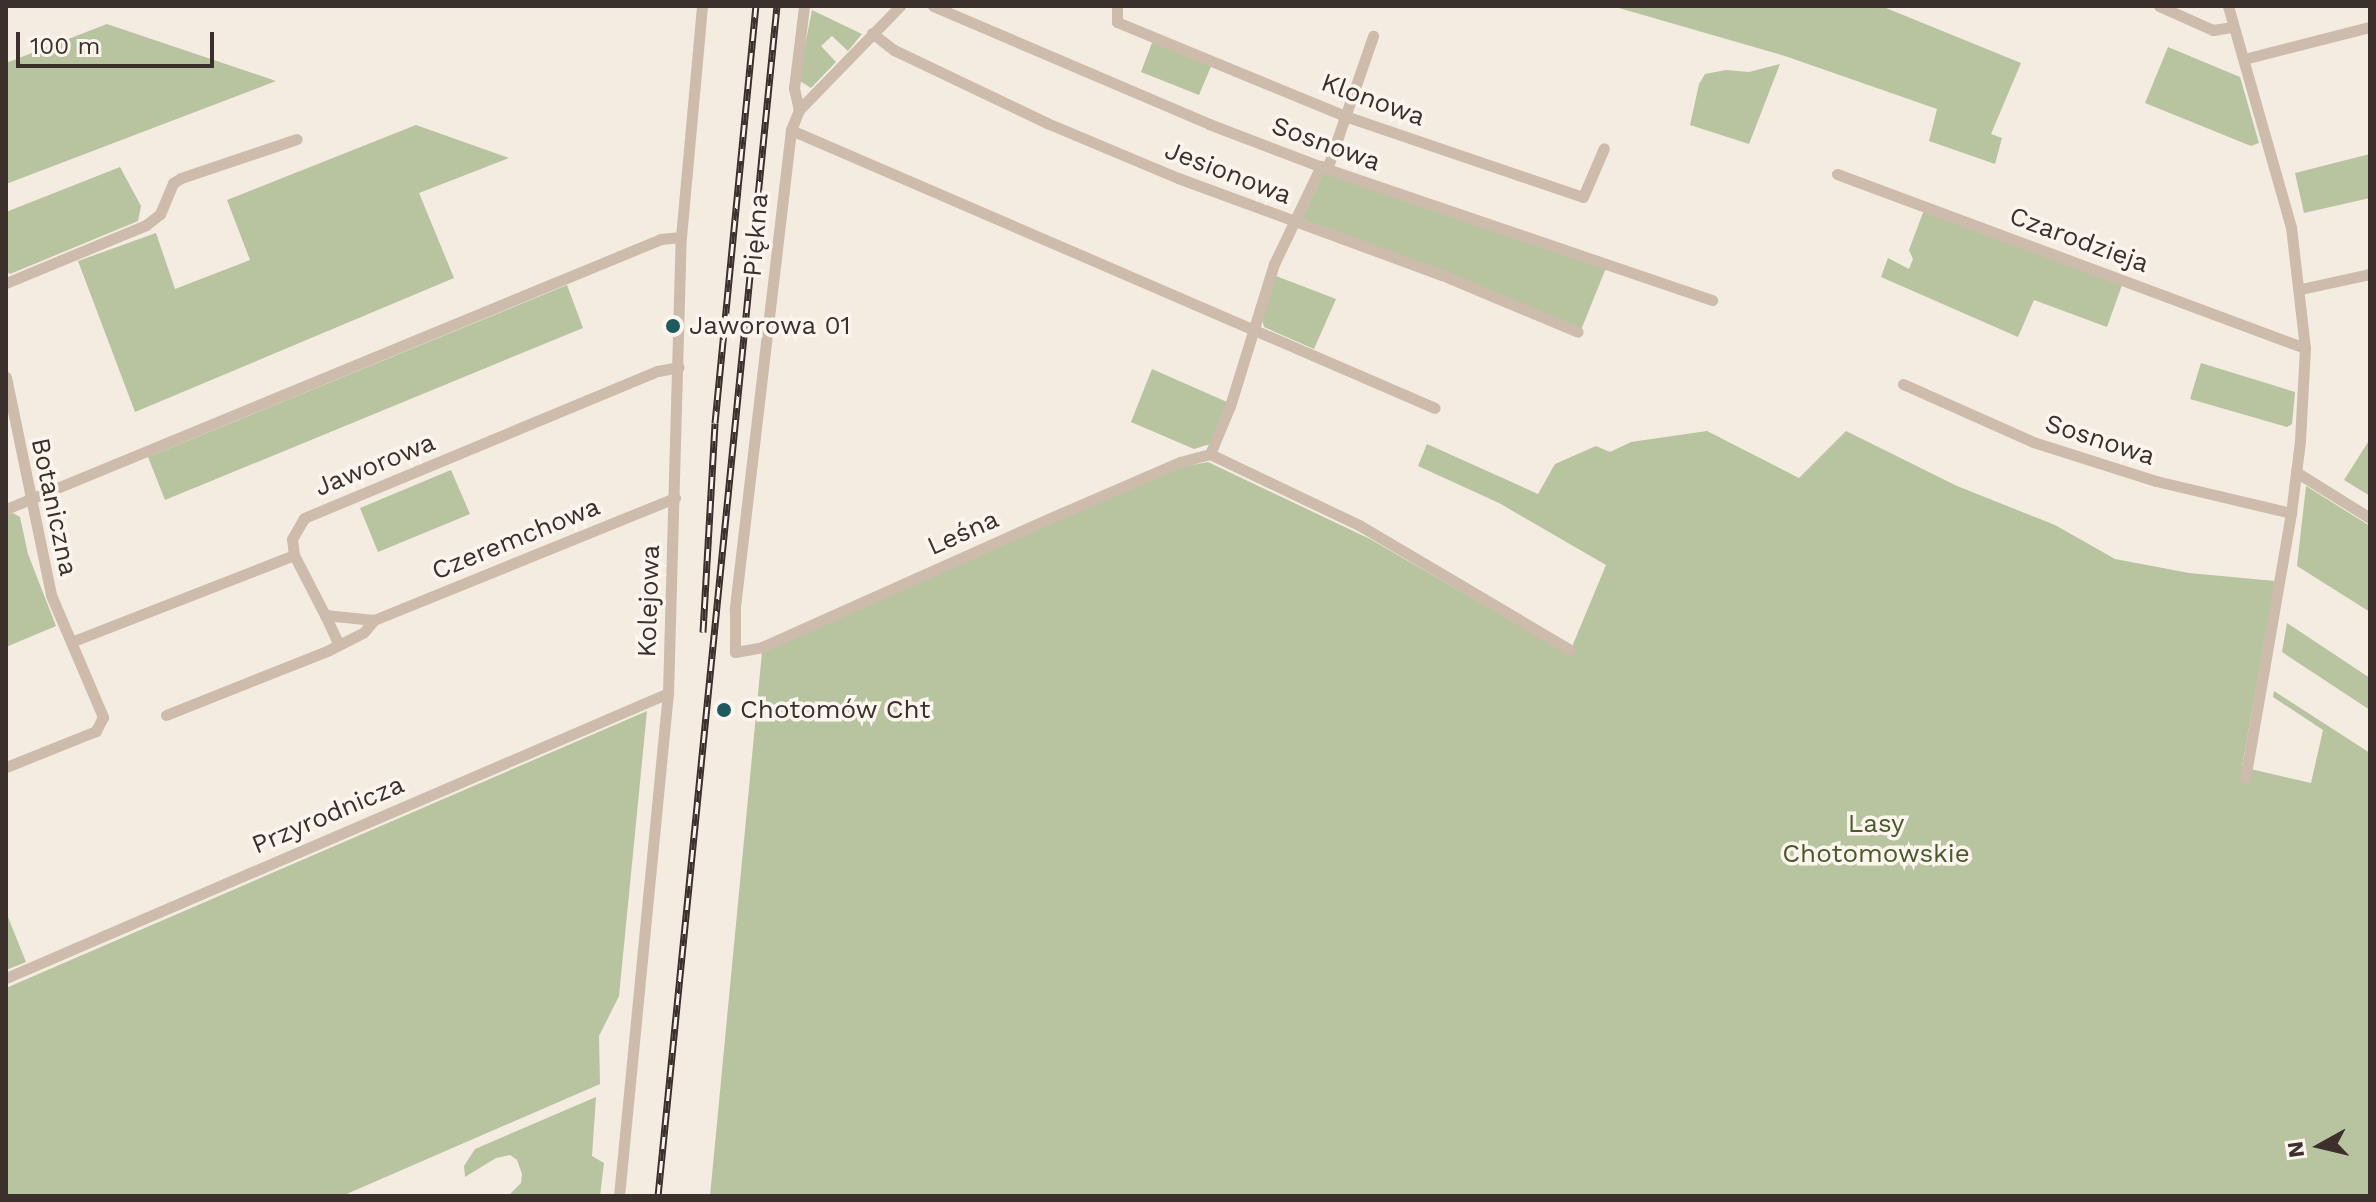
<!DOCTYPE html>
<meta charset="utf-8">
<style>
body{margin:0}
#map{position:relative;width:2376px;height:1202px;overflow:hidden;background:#f4ebe1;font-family:"Work Sans",sans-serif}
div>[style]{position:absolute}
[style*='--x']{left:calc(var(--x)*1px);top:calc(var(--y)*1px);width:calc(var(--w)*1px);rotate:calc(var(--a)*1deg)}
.green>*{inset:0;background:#b8c4a0}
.minor>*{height:11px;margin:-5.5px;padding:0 5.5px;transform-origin:5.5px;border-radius:5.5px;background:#cdbbac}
.rail>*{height:7px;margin-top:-3.5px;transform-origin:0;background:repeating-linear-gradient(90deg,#fbf5ee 0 12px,#3b302b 0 24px);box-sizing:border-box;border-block:2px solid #3b302b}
.dots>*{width:22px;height:22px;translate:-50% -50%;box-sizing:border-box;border:4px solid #fbf5ee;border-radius:50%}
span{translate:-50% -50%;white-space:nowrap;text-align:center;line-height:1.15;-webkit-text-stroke:7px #fbf5ee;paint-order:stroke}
.street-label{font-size:26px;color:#3b302b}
.poi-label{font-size:26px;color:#3b302b}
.left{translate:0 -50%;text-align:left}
.park-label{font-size:26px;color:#4a5a2e}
.frame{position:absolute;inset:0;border:8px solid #3b302b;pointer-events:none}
.north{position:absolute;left:2280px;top:1106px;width:80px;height:80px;-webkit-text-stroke:6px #fbf5ee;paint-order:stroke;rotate:262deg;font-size:22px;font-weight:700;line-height:32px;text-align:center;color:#3b302b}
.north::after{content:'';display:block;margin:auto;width:28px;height:36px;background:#3b302b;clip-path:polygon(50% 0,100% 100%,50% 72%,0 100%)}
.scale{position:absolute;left:16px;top:32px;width:198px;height:36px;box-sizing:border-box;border:4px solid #3b302b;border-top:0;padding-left:10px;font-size:24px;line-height:28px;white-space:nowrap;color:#3b302b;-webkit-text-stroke:6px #fbf5ee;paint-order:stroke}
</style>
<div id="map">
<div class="green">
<div style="clip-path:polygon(1612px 6px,1881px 6px,2021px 63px,1991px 134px,2002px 138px,1995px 164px,1929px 141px,1937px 109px,1785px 56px)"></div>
<div style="clip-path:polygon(812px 10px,862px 34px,848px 51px,832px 36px,821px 46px,836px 62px,811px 88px,800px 81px,799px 76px)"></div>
<div style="clip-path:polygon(107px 24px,276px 81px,6px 184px,6px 63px)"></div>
<div style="clip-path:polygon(1153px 40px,1212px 64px,1199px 95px,1141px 72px)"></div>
<div style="clip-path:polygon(2168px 47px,2240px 77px,2259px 143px,2251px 146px,2145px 103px)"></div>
<div style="clip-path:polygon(1780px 64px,1749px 144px,1690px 125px,1699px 84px,1705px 74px,1726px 70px,1749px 72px)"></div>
<div style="clip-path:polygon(416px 125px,509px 158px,419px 193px,454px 278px,135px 412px,78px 261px,156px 233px,175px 289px,250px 260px,227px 200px)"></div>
<div style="clip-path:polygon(2370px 154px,2370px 198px,2304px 213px,2295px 173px)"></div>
<div style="clip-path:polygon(120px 167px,141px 206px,138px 221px,10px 274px,6px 271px,6px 212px)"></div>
<div style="clip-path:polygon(1322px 171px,1606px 268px,1581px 330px,1301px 218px)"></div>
<div style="clip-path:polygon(1924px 210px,2122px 285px,2107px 327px,2034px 300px,2018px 337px,1881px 277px,1888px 258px,1909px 269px,1913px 259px,1909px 250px)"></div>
<div style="clip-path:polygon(1276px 276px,1336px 299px,1314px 349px,1264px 327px,1262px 319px)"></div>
<div style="clip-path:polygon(567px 285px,583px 328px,165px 500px,148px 457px)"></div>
<div style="clip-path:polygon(2201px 363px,2295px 392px,2292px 424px,2287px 427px,2190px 399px)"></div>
<div style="clip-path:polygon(1152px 369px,1227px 402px,1210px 444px,1194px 449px,1131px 422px)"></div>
<div style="clip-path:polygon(1707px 431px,1799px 478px,1846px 431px,1957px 486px,2055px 525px,2115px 559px,2189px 573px,2275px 581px,2242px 767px,2311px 783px,2323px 730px,2273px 697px,2274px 691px,2370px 753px,2370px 1196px,710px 1196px,762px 652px,1176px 468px,1208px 462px,1370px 539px,1569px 654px,1606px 565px,1499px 503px,1418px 466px,1427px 444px,1538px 494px,1555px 464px,1596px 446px,1610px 452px,1631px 442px)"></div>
<div style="clip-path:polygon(2370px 439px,2370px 496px,2344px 480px)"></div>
<div style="clip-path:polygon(451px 470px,470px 514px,378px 552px,360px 508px)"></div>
<div style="clip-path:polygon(2306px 486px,2370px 526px,2370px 612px,2297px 566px)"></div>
<div style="clip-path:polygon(13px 513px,20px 517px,28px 554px,56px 626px,6px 647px,6px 515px)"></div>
<div style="clip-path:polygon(2287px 623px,2370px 678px,2370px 710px,2282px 652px)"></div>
<div style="clip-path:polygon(647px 711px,619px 996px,599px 1036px,600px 1084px,342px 1196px,6px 1196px,6px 988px)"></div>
<div style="clip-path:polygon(6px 912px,26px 962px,6px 970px)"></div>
<div style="clip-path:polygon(596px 1097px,592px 1156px,604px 1163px,600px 1196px,508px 1196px,521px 1183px,522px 1174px,517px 1160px,510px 1155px,496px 1158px,465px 1177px,464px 1166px,475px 1149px)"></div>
</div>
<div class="minor">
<div style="--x:900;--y:6;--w:145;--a:134.2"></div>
<div style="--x:799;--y:110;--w:22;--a:112"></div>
<div style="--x:791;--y:130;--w:483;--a:96.7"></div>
<div style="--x:735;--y:610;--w:42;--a:90"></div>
<div style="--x:735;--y:652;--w:27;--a:-10"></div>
<div style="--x:762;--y:647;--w:329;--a:-24.1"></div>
<div style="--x:1062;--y:513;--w:129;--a:-23.4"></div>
<div style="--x:1180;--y:462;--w:31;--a:-15"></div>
<div style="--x:1210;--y:454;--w:52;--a:-67.4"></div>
<div style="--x:1230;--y:406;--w:149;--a:-72.8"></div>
<div style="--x:1274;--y:264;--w:109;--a:-64.4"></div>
<div style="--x:933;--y:6;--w:300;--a:23.1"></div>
<div style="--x:1209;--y:124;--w:126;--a:20.9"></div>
<div style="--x:1327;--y:169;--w:407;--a:18.8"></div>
<div style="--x:1117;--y:6;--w:16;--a:90"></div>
<div style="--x:1117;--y:22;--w:247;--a:22.4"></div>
<div style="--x:1345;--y:116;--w:251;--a:18.8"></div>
<div style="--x:1583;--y:197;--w:53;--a:-66.8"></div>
<div style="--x:2159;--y:6;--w:59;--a:24"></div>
<div style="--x:2213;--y:30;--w:20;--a:-9"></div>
<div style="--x:2228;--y:6;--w:230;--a:74.1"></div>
<div style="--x:2291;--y:227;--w:122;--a:83.4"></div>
<div style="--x:2305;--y:348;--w:93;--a:93.1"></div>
<div style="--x:2300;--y:441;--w:73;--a:97.1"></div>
<div style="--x:2291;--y:513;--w:269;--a:99.8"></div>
<div style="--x:872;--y:33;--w:28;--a:38"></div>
<div style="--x:894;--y:50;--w:170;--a:25.5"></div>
<div style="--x:1047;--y:123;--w:142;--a:22.8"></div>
<div style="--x:1178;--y:178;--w:281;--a:20.2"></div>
<div style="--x:1442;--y:275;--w:147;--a:22.7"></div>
<div style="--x:2244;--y:59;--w:130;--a:-14.3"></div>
<div style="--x:799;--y:110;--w:23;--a:-103"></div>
<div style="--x:794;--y:88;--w:83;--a:-83"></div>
<div style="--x:791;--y:130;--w:701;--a:23.35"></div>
<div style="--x:1327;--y:169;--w:141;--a:-70.9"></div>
<div style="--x:1837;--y:174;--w:499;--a:20.4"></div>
<div style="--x:6;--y:283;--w:152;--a:-22.5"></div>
<div style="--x:146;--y:225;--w:18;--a:-38"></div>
<div style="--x:160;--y:214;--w:34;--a:-67"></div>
<div style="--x:173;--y:183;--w:9;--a:-32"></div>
<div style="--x:181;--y:178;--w:122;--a:-18.6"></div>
<div style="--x:2301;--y:289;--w:71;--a:-12.3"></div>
<div style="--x:6;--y:377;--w:223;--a:78.3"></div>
<div style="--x:51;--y:595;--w:133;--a:66.9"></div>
<div style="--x:103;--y:717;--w:16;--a:117"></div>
<div style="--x:96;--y:731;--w:97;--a:158.2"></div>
<div style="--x:1903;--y:384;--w:142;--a:24"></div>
<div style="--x:2033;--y:442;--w:129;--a:17.6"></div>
<div style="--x:2156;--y:481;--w:139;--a:13.3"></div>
<div style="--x:1210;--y:454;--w:165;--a:25.5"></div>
<div style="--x:1359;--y:525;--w:245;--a:30.6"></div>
<div style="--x:2296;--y:472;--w:87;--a:31.9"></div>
<div style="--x:6;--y:509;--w:708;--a:-22.4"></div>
<div style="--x:661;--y:239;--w:20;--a:-6"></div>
<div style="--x:294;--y:555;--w:68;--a:62.7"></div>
<div style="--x:325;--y:615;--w:49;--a:5.8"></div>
<div style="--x:325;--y:615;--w:33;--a:65"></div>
<div style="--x:71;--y:642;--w:239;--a:-21.3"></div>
<div style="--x:294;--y:555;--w:16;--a:-97"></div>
<div style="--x:292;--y:539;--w:24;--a:-60"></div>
<div style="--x:304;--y:518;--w:383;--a:-22.6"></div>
<div style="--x:658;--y:371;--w:21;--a:-11"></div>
<div style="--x:166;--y:715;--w:175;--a:-21.7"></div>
<div style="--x:329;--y:650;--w:39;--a:-27"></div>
<div style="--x:364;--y:632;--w:16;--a:-50"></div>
<div style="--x:374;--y:620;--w:325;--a:-22.1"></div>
<div style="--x:6;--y:978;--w:721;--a:-23.29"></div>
<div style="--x:619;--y:1196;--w:505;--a:-84.44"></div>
<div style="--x:668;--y:693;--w:456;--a:-88.4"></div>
<div style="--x:681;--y:237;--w:232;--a:-84.8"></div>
</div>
<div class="rail">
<div style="--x:703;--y:632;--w:209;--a:-86.7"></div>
<div style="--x:715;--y:423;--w:419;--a:-84.4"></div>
<div style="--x:658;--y:1196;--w:1196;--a:-84.29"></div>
</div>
<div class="dots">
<div style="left:673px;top:326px;background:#1f5a5e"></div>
<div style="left:724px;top:710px;background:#1f5a5e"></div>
</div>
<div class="street-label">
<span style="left:1373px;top:100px;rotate:20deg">Klonowa</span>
<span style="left:1326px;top:144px;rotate:20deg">Sosnowa</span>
<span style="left:1228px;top:173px;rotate:21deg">Jesionowa</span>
<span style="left:756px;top:235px;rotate:-85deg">Piękna</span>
<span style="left:2079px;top:240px;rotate:20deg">Czarodzieja</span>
<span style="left:2100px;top:440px;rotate:18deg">Sosnowa</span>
<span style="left:375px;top:465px;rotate:-22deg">Jaworowa</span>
<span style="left:54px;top:507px;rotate:78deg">Botaniczna</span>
<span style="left:963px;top:533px;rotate:-24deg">Leśna</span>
<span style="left:516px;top:539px;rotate:-22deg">Czeremchowa</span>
<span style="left:649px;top:601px;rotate:-88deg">Kolejowa</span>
<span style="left:328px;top:815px;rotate:-23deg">Przyrodnicza</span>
</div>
<div class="poi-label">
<span class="left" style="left:689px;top:326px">Jaworowa 01</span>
<span class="left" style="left:740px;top:710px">Chotomów Cht</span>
</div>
<div class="park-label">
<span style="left:1876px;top:839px">Lasy<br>Chotomowskie</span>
</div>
<div class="frame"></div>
<div class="north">N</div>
<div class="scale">100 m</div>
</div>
